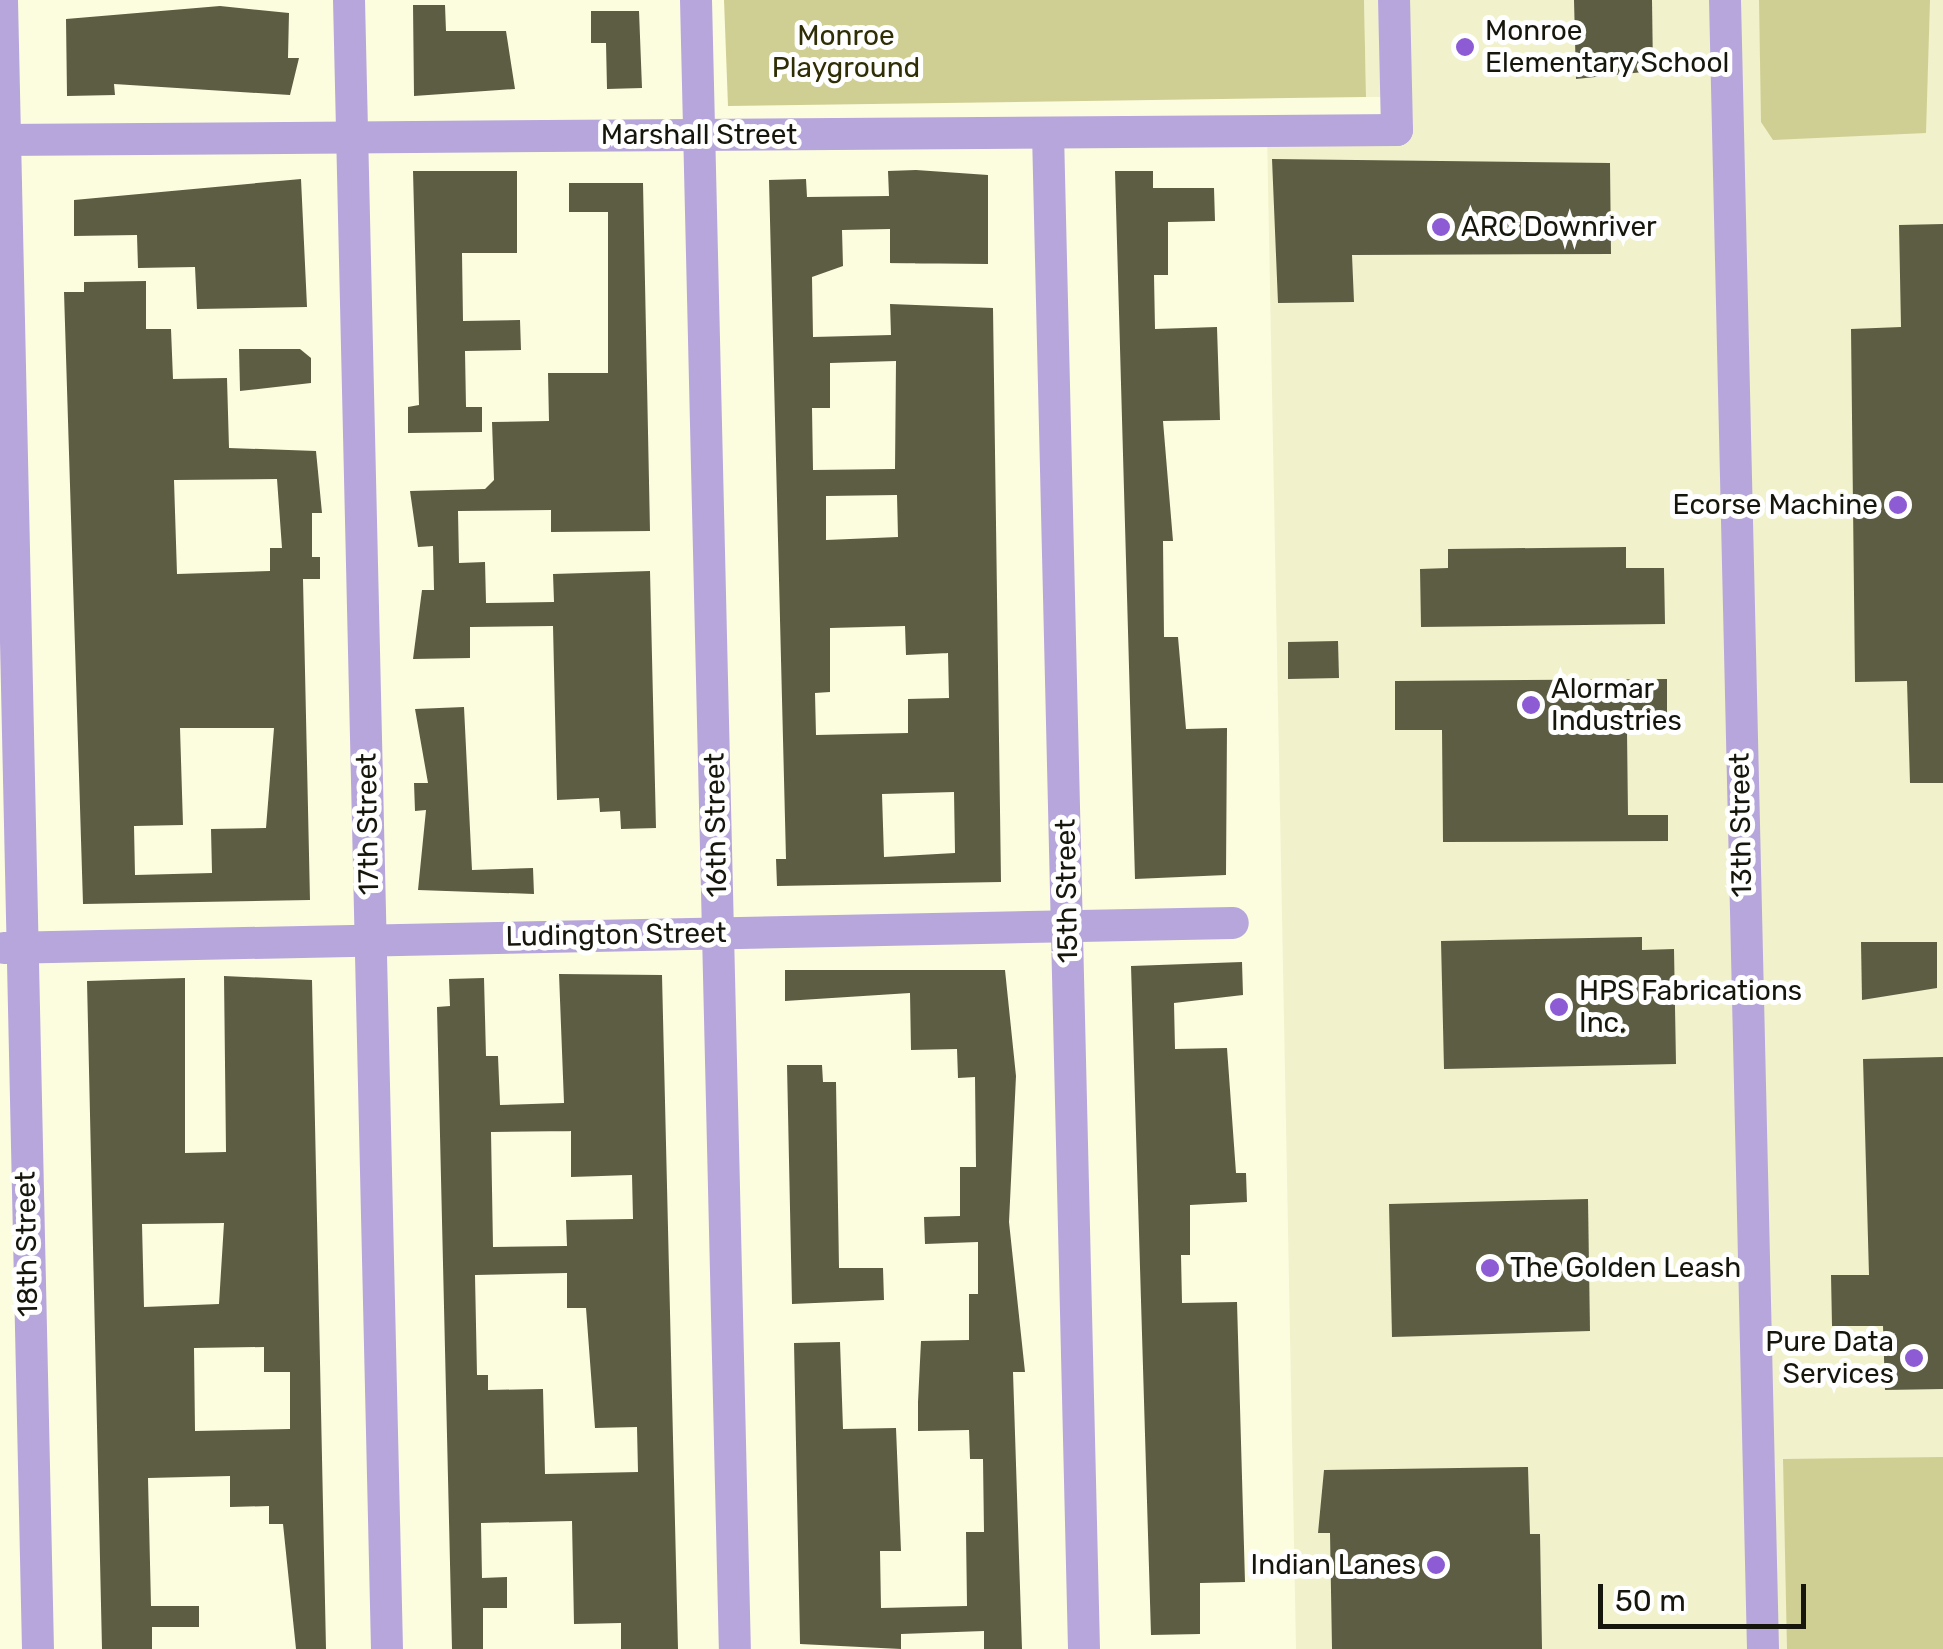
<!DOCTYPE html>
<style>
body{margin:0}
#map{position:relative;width:1943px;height:1649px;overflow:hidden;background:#fcfddf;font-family:Rubik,sans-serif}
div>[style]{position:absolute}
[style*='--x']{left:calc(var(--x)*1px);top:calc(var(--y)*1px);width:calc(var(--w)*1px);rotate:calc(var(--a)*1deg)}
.built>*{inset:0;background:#f1f1cc}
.green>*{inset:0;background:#cfcf93}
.building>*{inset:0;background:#5d5d44}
.street>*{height:32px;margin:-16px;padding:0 16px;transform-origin:16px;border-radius:16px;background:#b7a6dc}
.dots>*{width:28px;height:28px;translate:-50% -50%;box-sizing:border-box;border:5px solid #fff;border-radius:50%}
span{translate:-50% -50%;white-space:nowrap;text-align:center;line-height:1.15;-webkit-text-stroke:10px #fff;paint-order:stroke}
.poi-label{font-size:28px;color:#16160c}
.left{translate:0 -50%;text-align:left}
.right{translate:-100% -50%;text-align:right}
.park-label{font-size:28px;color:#2f2e05}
.street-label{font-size:28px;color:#16160c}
.scale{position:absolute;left:1598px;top:1584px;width:208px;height:45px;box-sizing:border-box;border:5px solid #16160c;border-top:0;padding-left:12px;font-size:30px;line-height:35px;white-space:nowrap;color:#16160c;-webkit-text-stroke:8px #fff;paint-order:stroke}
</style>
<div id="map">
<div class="built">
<div style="clip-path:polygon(1364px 0,1943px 0,1943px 1649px,1296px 1649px,1267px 131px,1397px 130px,1396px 97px,1366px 97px)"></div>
</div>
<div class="green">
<div style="clip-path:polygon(724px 0,1364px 0,1366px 97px,728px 106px)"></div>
<div style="clip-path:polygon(1759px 0,1930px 0,1926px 133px,1773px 140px,1761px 122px)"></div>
<div style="clip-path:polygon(1943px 1457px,1943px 1649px,1787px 1649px,1783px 1459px)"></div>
</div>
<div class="building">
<div style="clip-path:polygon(1574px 0,1652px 0,1653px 71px,1576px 79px)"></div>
<div style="clip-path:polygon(413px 5px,445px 5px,446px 31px,506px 31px,515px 89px,414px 96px)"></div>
<div style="clip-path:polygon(220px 6px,289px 13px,288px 58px,299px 58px,290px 95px,114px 84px,115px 95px,67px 96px,66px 19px)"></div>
<div style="clip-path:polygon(591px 11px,639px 11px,642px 88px,607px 89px,606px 43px,591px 43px)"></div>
<div style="clip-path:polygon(1272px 159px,1610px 163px,1611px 254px,1352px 255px,1354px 302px,1278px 303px)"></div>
<div style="clip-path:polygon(evenodd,916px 170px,988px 175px,988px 264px,890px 263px,890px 229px,842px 230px,843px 266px,812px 277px,813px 337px,891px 335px,890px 304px,993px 308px,1001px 882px,777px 886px,776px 859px,786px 859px,769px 180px,806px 179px,807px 197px,889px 196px,888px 171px,916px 170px,896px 361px,895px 469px,813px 470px,812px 408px,830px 408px,830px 363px,896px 361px,916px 170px,897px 495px,898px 537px,826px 540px,826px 496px,897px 495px,916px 170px,905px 626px,906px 655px,948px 653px,949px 698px,908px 699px,908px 733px,816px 735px,815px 693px,830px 692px,830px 628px,905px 626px,916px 170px,954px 792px,955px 853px,884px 857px,882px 794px,954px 792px)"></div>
<div style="clip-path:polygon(413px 171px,517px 171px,517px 253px,462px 253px,463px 321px,520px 320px,521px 350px,465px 351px,466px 407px,482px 407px,482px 432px,408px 433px,408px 407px,419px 405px)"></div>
<div style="clip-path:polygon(1115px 171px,1153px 171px,1153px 188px,1214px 188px,1215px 221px,1168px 222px,1168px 275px,1154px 275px,1155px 329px,1217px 327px,1220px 420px,1163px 421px,1173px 541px,1163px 541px,1164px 637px,1178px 637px,1186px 729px,1227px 728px,1226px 875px,1135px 879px)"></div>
<div style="clip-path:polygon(301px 179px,307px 307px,197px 309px,195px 267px,138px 268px,137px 235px,74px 236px,74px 200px)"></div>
<div style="clip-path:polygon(569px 183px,643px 183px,650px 531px,551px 532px,551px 510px,458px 511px,459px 563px,485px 562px,486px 603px,554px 602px,553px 574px,650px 571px,656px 828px,621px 829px,620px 811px,600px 812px,599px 798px,557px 800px,553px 626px,470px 627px,470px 658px,413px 659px,422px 590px,434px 590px,433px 546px,418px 547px,410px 491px,485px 489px,494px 480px,492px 422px,549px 421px,548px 373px,608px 373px,608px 212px,569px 212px)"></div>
<div style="clip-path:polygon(1943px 224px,1943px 783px,1910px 783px,1907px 681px,1855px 682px,1851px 329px,1901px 327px,1899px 225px)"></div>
<div style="clip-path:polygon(evenodd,146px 281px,146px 329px,171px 329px,173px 379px,227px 378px,229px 448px,316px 451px,322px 513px,312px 513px,312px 557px,320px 557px,320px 579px,303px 579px,310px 900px,83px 904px,64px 292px,84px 292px,84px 282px,146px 281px,277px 479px,282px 548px,270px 548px,270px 571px,177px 574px,174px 480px,277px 479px,146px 281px,180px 728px,274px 728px,266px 828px,211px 829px,212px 873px,135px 875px,134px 826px,183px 825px,180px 728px)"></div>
<div style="clip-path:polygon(239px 349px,300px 349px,311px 358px,311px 383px,240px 391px)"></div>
<div style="clip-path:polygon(1626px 547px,1626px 568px,1664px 568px,1665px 624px,1421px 627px,1420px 569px,1448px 568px,1448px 549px)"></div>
<div style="clip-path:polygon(1338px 641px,1339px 678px,1288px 679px,1288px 642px)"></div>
<div style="clip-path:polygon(1667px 679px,1667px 731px,1627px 731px,1628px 815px,1668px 815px,1668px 841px,1443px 842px,1442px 730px,1395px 730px,1395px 681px)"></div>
<div style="clip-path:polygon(464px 707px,472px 870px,533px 868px,534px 894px,418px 890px,426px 810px,415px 811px,414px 783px,428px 783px,415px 709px)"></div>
<div style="clip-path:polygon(1642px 937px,1642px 950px,1674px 949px,1676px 1064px,1444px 1069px,1441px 941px)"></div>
<div style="clip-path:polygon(1861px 942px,1937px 942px,1937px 988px,1862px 1000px)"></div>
<div style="clip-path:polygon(1242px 962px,1243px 995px,1174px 1003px,1175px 1049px,1227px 1048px,1236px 1173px,1246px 1173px,1247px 1202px,1190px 1205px,1190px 1255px,1181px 1255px,1182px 1303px,1237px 1302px,1245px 1582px,1200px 1583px,1200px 1634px,1151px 1635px,1131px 966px)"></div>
<div style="clip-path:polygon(785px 970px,1005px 970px,1016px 1076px,1009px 1222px,1025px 1372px,1013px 1372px,1022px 1649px,984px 1649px,984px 1631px,901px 1634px,901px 1649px,800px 1644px,794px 1343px,840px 1342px,843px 1429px,896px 1428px,901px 1551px,880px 1551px,881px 1608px,967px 1606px,966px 1532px,984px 1532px,983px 1459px,970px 1459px,969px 1430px,918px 1431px,918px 1402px,921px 1341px,969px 1340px,969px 1294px,978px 1294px,978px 1242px,925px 1244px,924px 1217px,960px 1216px,960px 1167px,976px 1167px,975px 1077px,958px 1078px,957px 1049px,911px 1050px,910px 993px,785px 1001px)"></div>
<div style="clip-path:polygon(evenodd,559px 974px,662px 975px,678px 1649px,621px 1649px,621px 1623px,574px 1624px,572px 1521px,481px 1523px,482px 1578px,507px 1577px,507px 1608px,483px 1608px,483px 1649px,452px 1649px,437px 1007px,450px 1006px,449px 979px,484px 978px,486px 1056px,498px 1056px,500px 1105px,564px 1103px,559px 974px,571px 1131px,571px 1177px,632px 1175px,633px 1219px,566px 1220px,567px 1246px,493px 1247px,491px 1132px,571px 1131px,559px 974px,567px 1273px,567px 1308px,586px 1308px,595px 1428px,637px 1427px,638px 1472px,545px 1474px,543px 1389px,488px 1390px,488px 1375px,477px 1375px,475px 1275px,567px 1273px)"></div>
<div style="clip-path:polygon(evenodd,224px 976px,312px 980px,326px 1649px,296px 1649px,283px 1524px,269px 1524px,269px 1506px,230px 1507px,230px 1476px,148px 1478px,151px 1606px,199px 1606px,199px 1627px,152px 1627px,152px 1649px,102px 1649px,87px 981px,185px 978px,185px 1153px,226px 1152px,224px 976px,224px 1223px,219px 1304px,144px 1307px,142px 1224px,224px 1223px,224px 976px,264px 1347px,264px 1372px,290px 1372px,290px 1429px,195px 1431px,194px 1348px,264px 1347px)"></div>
<div style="clip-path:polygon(1943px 1057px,1943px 1389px,1885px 1390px,1883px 1326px,1832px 1326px,1831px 1275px,1869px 1275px,1863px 1059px)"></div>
<div style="clip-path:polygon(787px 1065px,822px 1065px,823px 1082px,836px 1082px,839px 1268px,883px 1268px,884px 1300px,792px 1304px)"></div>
<div style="clip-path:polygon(1588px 1199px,1590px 1331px,1392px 1337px,1389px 1204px)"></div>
<div style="clip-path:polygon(1528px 1467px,1530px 1534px,1540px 1534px,1542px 1649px,1332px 1649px,1330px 1533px,1318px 1533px,1324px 1470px)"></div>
</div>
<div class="street">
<div style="--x:2;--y:0;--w:1649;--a:88.75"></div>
<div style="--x:349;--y:0;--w:1649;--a:88.68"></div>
<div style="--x:696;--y:0;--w:1649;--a:88.65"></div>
<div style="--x:1725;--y:0;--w:1649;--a:88.68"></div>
<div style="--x:1048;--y:133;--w:1516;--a:88.64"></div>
<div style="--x:0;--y:140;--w:1397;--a:-0.41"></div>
<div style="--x:1397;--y:130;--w:130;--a:-91.3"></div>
<div style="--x:4;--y:948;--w:1229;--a:-1.17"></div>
</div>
<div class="dots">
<div style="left:1465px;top:47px;background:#8d5cd5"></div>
<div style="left:1441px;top:227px;background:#8d5cd5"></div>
<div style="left:1898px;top:505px;background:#8d5cd5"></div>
<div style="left:1531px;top:705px;background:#8d5cd5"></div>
<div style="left:1559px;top:1007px;background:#8d5cd5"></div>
<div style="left:1490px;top:1268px;background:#8d5cd5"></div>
<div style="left:1914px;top:1358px;background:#8d5cd5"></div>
<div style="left:1436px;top:1565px;background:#8d5cd5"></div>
</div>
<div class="poi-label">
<span class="left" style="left:1485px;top:47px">Monroe<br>Elementary School</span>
<span class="left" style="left:1461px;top:227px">ARC Downriver</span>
<span class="right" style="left:1878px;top:505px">Ecorse Machine</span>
<span class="left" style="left:1551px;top:705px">Alormar<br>Industries</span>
<span class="left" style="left:1579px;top:1007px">HPS Fabrications<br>Inc.</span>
<span class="left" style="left:1510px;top:1268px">The Golden Leash</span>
<span class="right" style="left:1894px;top:1358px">Pure Data<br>Services</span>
<span class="right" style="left:1416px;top:1565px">Indian Lanes</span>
</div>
<div class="park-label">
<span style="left:846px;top:52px">Monroe<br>Playground</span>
</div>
<div class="street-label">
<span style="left:699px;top:135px">Marshall Street</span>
<span style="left:368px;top:824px;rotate:-91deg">17th Street</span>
<span style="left:716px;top:825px;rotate:-91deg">16th Street</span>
<span style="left:1741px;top:825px;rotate:-91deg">13th Street</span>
<span style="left:1067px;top:891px;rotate:-91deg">15th Street</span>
<span style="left:616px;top:935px;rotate:-1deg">Ludington Street</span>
<span style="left:27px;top:1244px;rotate:-91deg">18th Street</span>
</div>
<div class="scale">50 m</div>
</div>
